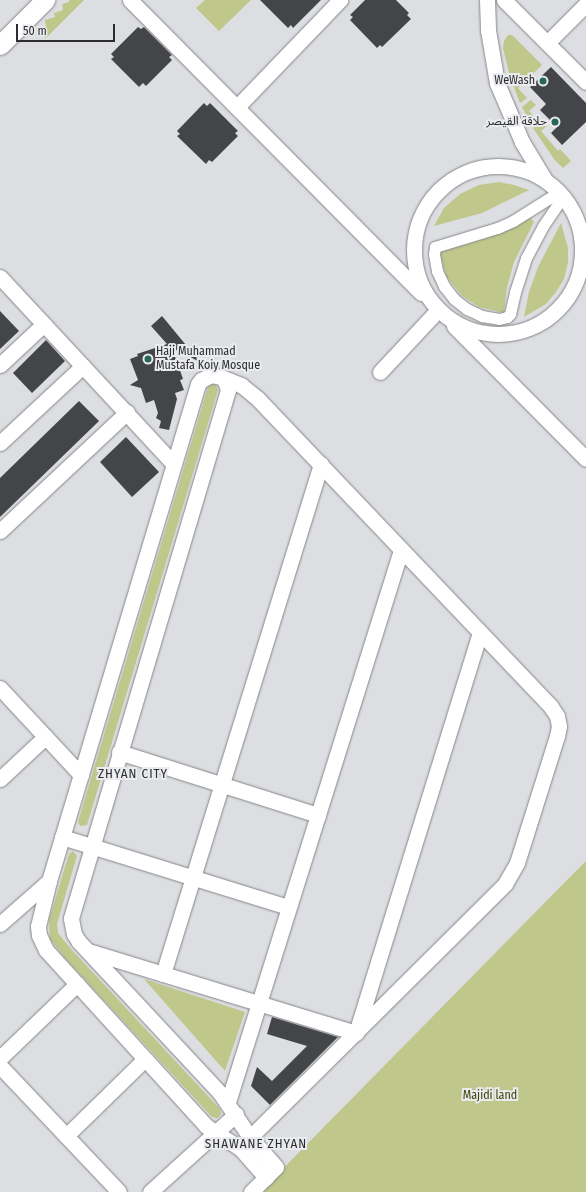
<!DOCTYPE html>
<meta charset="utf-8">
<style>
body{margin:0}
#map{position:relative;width:586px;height:1192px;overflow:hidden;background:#dcdee2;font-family:"Fira Sans Condensed","Noto Sans Arabic",sans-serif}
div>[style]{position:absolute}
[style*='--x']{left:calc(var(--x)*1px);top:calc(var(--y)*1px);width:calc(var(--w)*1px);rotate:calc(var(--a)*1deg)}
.green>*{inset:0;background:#bfc78b}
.building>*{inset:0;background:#444548}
.roads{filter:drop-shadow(0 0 1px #858689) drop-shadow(0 0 1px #858689)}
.pedestrian>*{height:11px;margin:-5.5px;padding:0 5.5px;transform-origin:5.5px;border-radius:5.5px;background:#fff}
.minor>*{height:15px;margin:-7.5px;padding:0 7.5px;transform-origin:7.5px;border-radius:7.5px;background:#fff}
.minor>.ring{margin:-7.5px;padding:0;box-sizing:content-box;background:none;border:15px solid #fff;border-radius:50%}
.tertiary>*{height:19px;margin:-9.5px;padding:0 9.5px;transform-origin:9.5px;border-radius:9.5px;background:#fff}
.dots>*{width:11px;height:11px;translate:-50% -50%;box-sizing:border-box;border:2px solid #e9ebef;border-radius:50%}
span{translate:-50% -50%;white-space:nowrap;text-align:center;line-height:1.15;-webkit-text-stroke:4px #e9ebef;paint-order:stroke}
.poi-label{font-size:12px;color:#2d2d2f}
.right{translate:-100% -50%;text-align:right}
.left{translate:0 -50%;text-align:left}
.park-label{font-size:12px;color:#3f4305}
.neighbourhood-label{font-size:13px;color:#2d2d2f;letter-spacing:1px}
.scale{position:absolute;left:16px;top:24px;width:99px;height:18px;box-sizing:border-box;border:2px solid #2d2d2f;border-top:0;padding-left:5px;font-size:12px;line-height:14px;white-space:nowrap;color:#2d2d2f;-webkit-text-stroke:3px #e9ebef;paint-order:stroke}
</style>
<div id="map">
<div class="green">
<div style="clip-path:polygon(69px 0,84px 0,46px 38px,39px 31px,46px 27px,45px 20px,55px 17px,54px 13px,63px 10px,62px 4px,69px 2px)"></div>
<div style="clip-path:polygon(205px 0,251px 0,219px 31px,196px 8px)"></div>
<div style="clip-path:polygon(508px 35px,512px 35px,542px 65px,518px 88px,527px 98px,520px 103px,510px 77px,503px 48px,504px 41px)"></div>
<div style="clip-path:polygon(531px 100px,536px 105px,529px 111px,537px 120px,531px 124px,522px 107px)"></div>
<div style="clip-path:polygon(541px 121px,546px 127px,541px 131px,558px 151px,560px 149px,571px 161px,563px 168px,554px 159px,533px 128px)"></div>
<div style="clip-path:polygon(499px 182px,514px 185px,529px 190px,482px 213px,434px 226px,444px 208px,460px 194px,479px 185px)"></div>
<div style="clip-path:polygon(529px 216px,534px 222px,514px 262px,507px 287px,504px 313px,479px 307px,462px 296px,446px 276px,439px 251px,484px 239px,509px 228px)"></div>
<div style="clip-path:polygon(561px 223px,568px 248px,568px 263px,564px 279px,556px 292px,546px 304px,524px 317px,529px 292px,538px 267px)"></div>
<div style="clip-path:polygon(212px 384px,216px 385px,218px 390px,87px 825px,80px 826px,78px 822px,208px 387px)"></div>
<div style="clip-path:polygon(73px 851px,77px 856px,57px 924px,58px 933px,71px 949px,220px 1109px,221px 1114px,218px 1118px,215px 1118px,211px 1116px,64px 957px,50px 939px,49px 920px,69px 854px)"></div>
<div style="clip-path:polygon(586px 861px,586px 1192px,260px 1192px,567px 880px)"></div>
<div style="clip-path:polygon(144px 979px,245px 1012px,225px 1071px)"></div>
</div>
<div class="building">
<div style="clip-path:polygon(260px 0,321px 0,293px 28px,291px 25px,288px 28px)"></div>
<div style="clip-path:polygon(365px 0,396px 0,409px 13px,407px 15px,411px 19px,382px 47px,380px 45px,377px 48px,350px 20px,353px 17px,350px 15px)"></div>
<div style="clip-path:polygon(138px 27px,141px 29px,144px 27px,172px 55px,169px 57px,172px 60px,146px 86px,143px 83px,139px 87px,111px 59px,114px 57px,111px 54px)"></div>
<div style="clip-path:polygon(551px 67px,586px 103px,586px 122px,562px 145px,551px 133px,557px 127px,540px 110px,546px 104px,530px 87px)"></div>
<div style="clip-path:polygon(204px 103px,207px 106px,210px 103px,238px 131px,235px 133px,238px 136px,212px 162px,209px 160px,206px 164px,177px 136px,180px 134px,177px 131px)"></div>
<div style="clip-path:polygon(0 311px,19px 331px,0 349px)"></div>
<div style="clip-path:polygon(162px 316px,200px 362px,172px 348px,183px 379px,180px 380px,184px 390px,175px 393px,177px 399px,169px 430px,159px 428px,161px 421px,156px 418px,158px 413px,154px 400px,146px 403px,141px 388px,130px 385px,138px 380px,130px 359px,138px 356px,137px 354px,167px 344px,151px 326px)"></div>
<div style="clip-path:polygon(46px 340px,65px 361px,32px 393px,13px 373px)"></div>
<div style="clip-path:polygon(79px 401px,99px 421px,0 517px,0 478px)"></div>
<div style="clip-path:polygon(126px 437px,159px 472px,132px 497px,100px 462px)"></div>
<div style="clip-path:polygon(272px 1017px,338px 1037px,270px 1105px,251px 1086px,257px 1067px,272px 1081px,307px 1046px,267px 1034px)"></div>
</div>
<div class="roads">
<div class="pedestrian">
<div style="--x:559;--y:192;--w:54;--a:147.8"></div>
<div style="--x:513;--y:221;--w:17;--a:156"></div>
<div style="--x:497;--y:228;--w:65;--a:163"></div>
<div style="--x:435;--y:247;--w:7;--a:98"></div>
<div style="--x:434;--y:254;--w:17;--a:80"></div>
<div style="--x:437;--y:271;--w:17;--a:65"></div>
<div style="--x:444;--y:286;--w:16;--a:52"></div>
<div style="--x:454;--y:299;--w:16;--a:38"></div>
<div style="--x:467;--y:309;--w:17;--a:25"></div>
<div style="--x:482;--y:316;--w:17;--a:10"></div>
<div style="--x:499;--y:319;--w:8;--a:-14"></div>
<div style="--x:507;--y:317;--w:4;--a:-45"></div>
<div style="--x:510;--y:314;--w:23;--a:-77"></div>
<div style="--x:515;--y:292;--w:36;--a:-72"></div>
<div style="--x:526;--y:258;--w:36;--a:-62"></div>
<div style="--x:543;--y:226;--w:36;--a:-56"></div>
</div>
<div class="minor">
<div style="--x:130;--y:0;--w:413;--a:45.2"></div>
<div style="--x:487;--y:0;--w:30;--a:88"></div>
<div style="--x:488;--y:30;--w:54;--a:80.4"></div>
<div style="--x:497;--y:83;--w:64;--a:67"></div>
<div style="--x:522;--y:142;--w:44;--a:58.8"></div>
<div style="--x:504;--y:0;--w:116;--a:45"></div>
<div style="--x:547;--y:43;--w:55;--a:-45"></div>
<div style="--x:237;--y:107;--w:149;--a:-46.1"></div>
<div class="ring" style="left:414px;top:166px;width:153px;height:153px"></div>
<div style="--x:0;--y:277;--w:255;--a:47.1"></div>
<div style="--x:454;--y:326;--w:187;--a:45.2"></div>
<div style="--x:0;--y:365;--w:60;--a:-43"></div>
<div style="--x:380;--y:372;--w:85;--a:-46.9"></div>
<div style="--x:221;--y:377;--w:22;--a:22"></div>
<div style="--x:241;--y:385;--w:22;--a:39"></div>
<div style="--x:258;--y:399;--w:425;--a:46.4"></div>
<div style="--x:551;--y:707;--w:11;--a:56"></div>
<div style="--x:557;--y:716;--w:10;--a:79"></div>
<div style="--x:559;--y:726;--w:10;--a:101"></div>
<div style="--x:557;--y:736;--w:133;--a:107.5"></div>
<div style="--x:517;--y:863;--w:24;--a:120"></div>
<div style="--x:505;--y:884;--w:359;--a:135.2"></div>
<div style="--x:0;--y:443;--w:113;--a:-42.9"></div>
<div style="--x:0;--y:531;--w:174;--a:-43.1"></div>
<div style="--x:0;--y:688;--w:119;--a:47"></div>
<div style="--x:119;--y:752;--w:209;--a:17.6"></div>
<div style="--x:0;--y:779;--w:62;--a:-43"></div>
<div style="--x:62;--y:837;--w:237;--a:17.2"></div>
<div style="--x:0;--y:924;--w:65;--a:-41.3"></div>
<div style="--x:88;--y:951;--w:280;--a:17"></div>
<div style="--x:356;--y:1033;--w:419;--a:-72.8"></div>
<div style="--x:163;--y:974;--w:534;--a:-72.79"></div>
<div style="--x:0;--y:1058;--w:107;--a:-43.9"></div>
<div style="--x:0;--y:1066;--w:173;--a:46.6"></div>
<div style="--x:228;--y:1102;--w:578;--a:-72.6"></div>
<div style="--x:66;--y:1136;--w:110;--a:-44.3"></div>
<div style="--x:150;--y:1192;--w:116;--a:-42.2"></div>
<div style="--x:251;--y:1192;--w:35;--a:-45"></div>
<div style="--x:276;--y:1167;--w:40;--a:-131"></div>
<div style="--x:250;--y:1137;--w:53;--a:-124.3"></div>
<div style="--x:220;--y:1093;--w:207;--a:-133"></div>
<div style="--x:79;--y:942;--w:9;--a:-122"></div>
<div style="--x:74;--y:934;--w:16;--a:-101"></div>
<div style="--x:71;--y:918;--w:551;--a:-73.44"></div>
<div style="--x:228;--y:390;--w:9;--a:-108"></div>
<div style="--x:225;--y:381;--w:6;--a:-135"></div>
<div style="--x:221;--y:377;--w:10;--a:-169"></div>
<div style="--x:211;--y:375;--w:11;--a:153"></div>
<div style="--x:201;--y:380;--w:5;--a:127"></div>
<div style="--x:198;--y:384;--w:519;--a:106.69"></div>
<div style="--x:49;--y:881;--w:46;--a:103.7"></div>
<div style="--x:38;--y:926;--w:9;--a:84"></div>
<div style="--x:39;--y:935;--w:17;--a:65"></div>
<div style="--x:46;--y:950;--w:238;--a:47.7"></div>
<div style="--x:206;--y:1126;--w:42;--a:33.3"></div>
<div style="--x:241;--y:1149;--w:38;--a:49"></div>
</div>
<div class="tertiary">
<div style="--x:0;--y:45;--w:64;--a:-45"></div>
</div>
</div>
<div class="dots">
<div style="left:543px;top:81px;background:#266757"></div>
<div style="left:555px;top:122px;background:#266757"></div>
<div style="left:148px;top:359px;background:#266757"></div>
</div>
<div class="poi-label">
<span class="right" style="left:535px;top:81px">WeWash</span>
<span class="right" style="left:547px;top:122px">حلاقة القيصر</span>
<span class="left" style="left:156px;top:359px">Haji Muhammad<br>Mustafa Koiy Mosque</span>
</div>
<div class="park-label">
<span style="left:490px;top:1096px">Majidi land</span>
</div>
<div class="neighbourhood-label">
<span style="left:133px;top:774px">ZHYAN CITY</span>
<span style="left:256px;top:1144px">SHAWANE ZHYAN</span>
</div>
<div class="scale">50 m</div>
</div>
